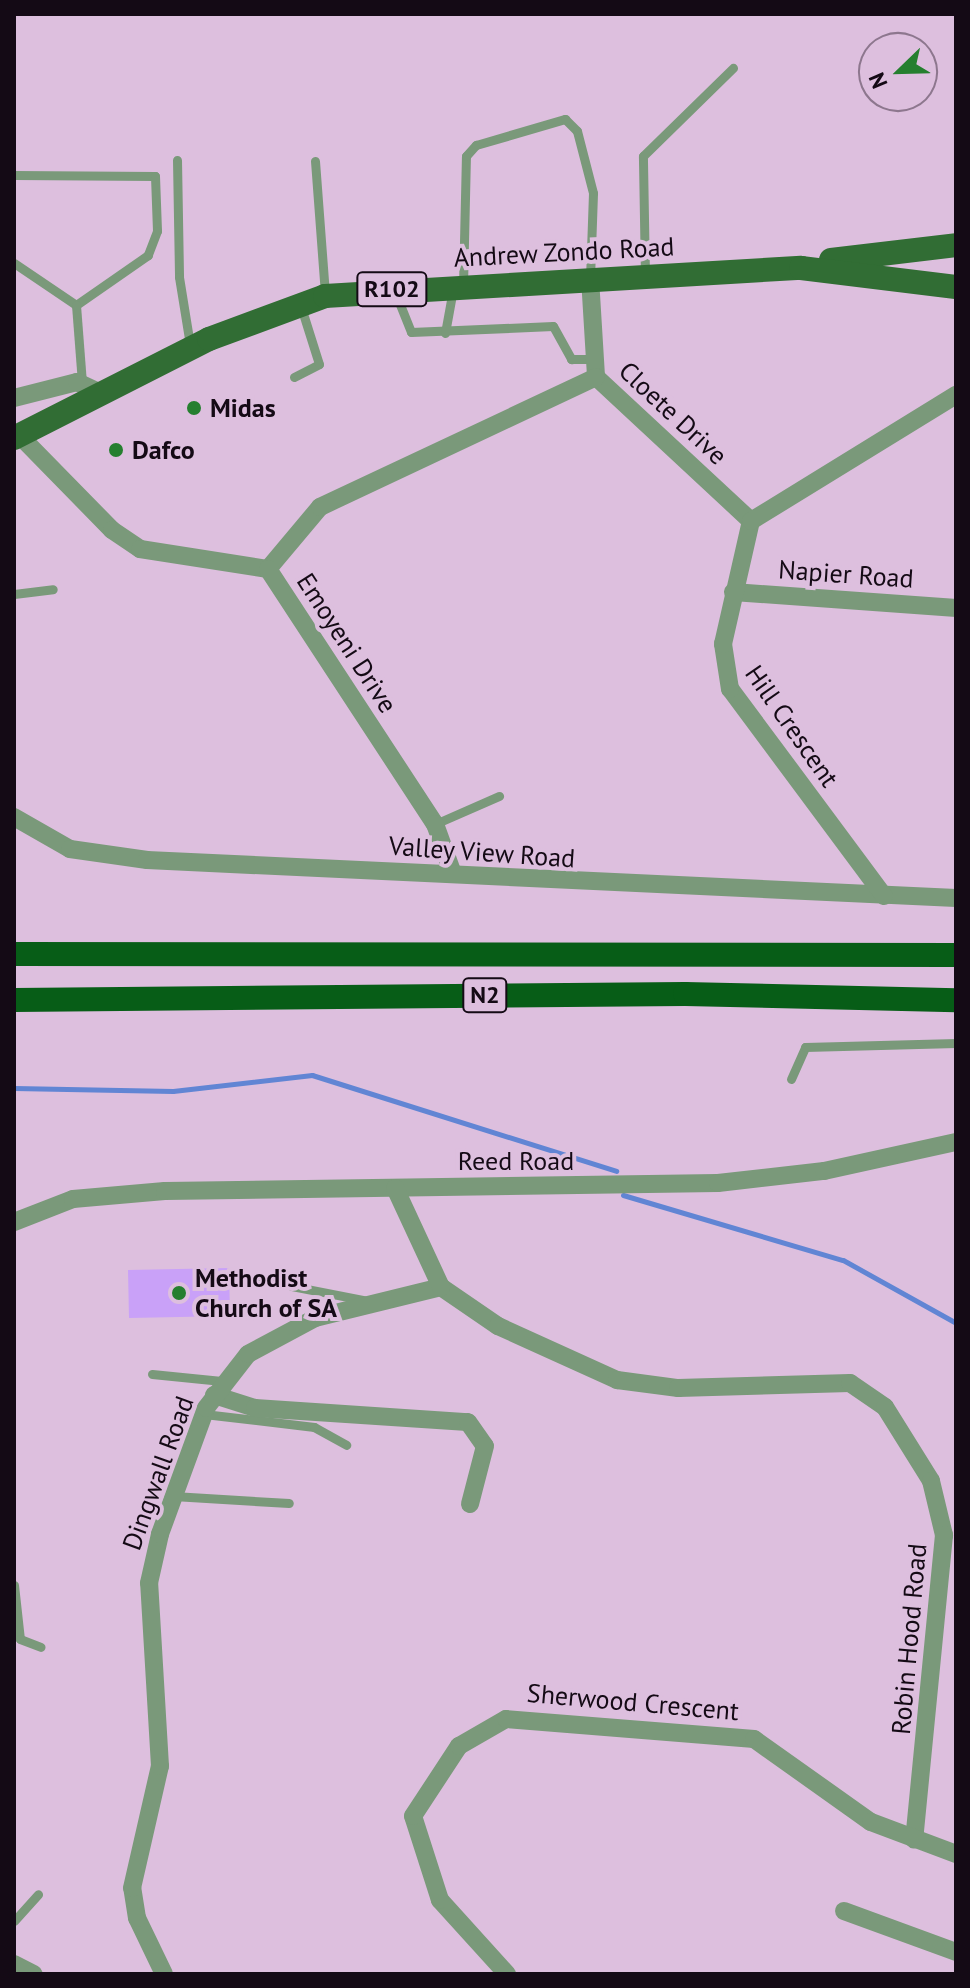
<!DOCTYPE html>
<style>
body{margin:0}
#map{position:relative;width:970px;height:1988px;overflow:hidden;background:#ddbfde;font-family:"PT Sans",sans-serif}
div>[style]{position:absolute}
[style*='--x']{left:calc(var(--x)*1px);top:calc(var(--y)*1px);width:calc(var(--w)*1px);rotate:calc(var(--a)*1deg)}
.stream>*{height:5px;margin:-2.5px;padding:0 2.5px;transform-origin:2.5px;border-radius:2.5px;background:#6185d4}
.building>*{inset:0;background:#c9a1f8}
.lane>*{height:9px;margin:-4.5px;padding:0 4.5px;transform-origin:4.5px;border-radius:4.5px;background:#7a997a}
.street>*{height:18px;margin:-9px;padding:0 9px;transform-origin:9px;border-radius:9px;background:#7a997a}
.primary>*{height:24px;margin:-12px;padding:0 12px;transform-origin:12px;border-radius:12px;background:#316d34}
.highway>*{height:24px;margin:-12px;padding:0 12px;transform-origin:12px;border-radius:12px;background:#075d17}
.dots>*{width:22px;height:22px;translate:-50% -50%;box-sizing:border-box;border:4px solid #ddbfde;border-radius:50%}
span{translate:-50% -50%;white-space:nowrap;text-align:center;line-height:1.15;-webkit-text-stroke:8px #ddbfde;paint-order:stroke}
.shield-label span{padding:2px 6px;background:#ddbfde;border:2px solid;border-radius:6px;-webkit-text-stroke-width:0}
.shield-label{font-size:24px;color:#140a15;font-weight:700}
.street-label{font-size:26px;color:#140a15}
.poi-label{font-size:26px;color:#140a15;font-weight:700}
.left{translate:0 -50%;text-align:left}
.frame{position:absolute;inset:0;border:16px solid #140a15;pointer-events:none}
.north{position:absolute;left:858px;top:32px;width:80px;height:80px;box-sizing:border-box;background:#ddbfde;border:2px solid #8d778e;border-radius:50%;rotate:247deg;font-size:22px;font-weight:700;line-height:32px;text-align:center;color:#140a15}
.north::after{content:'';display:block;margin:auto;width:28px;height:36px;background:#257f2f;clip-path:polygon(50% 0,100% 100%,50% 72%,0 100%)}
</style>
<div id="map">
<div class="stream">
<div style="--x:14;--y:1088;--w:159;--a:1.1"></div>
<div style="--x:173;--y:1091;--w:140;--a:-6.6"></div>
<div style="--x:312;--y:1075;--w:319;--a:17.5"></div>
<div style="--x:623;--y:1195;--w:229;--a:16.5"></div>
<div style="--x:843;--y:1260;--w:129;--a:29.1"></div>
</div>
<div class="building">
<div style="clip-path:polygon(229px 1268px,230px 1316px,129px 1318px,128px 1270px)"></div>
</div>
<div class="lane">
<div style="--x:177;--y:160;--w:117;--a:89"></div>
<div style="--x:179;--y:277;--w:69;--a:80.8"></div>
<div style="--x:315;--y:161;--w:132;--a:85.7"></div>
<div style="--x:14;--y:175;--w:141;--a:0.4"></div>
<div style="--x:155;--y:176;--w:55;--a:87.9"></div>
<div style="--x:157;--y:231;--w:26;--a:111"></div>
<div style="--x:148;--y:255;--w:88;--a:145.2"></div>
<div style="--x:14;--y:263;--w:75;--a:34.1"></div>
<div style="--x:76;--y:305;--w:78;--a:85.6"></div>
<div style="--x:645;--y:276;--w:120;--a:-91"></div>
<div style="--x:643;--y:156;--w:126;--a:-44.4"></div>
<div style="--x:463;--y:286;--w:130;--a:-88.7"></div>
<div style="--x:466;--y:156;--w:15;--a:-48"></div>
<div style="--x:476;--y:145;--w:93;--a:-16.3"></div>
<div style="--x:565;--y:119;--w:17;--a:45"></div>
<div style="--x:577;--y:131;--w:64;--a:75.5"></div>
<div style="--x:593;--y:193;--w:85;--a:92"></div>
<div style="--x:395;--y:292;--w:43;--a:68.2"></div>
<div style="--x:411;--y:332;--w:142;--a:-2.4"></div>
<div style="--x:553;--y:326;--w:38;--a:61"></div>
<div style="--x:571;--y:359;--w:24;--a:0"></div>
<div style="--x:445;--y:333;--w:45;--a:-79.7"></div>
<div style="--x:294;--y:377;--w:28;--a:-27"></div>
<div style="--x:319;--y:364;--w:60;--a:-107.5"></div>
<div style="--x:14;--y:594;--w:39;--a:-7"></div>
<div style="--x:435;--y:824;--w:70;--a:-23.6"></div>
<div style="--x:791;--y:1079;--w:35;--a:-66"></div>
<div style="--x:805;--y:1047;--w:151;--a:-1.5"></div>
<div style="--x:245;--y:1277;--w:125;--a:11"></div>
<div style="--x:152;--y:1374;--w:70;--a:5.7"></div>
<div style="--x:204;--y:1414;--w:111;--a:6.7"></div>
<div style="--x:314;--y:1427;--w:37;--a:29"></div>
<div style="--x:173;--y:1496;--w:116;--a:3.5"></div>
<div style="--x:14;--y:1585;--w:54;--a:83.7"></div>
<div style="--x:20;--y:1639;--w:22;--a:21"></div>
<div style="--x:14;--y:1921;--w:36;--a:-48"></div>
</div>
<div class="street">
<div style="--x:590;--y:278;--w:99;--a:86.5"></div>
<div style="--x:596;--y:377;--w:212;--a:42.9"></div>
<div style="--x:14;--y:398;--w:65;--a:-14.3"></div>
<div style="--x:77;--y:382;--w:29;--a:25"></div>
<div style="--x:21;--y:437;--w:130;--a:45.6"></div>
<div style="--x:112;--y:530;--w:34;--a:34"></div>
<div style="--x:140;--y:549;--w:130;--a:8.9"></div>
<div style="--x:268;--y:569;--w:81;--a:-50"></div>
<div style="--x:320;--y:507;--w:305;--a:-25.2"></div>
<div style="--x:268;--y:569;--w:305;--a:56.8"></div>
<div style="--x:435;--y:824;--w:53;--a:70.2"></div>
<div style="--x:733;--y:592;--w:224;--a:4.1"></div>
<div style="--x:14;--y:817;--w:64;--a:29.7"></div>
<div style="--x:70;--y:849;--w:78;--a:8.1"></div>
<div style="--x:147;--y:860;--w:810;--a:2.69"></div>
<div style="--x:884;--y:896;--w:258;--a:-126.6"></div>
<div style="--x:730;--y:689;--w:46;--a:-98.8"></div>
<div style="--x:723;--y:644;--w:126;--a:-77.2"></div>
<div style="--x:751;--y:521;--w:241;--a:-31.6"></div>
<div style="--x:14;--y:1222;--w:63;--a:-21.3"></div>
<div style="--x:73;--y:1199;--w:92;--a:-5"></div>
<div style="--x:165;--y:1191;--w:553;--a:-0.83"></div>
<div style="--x:718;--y:1183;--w:107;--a:-6.5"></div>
<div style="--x:824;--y:1171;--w:135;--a:-12.4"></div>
<div style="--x:441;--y:1287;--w:69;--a:34.4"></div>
<div style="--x:498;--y:1326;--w:131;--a:24.4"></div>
<div style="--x:617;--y:1380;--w:62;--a:7.5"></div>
<div style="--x:678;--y:1388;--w:172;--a:-1.7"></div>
<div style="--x:850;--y:1383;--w:42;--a:34.4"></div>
<div style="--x:885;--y:1407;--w:87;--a:58.1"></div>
<div style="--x:931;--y:1481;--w:56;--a:76.5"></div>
<div style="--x:944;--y:1535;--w:306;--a:95.6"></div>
<div style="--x:214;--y:1395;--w:43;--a:17.6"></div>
<div style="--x:255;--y:1408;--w:213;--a:3.8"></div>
<div style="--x:468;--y:1422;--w:29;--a:55"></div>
<div style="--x:485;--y:1446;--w:60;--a:104.5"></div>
<div style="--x:844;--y:1911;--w:119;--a:20.1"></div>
<div style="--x:14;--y:1964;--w:22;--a:27"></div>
<div style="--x:164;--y:1974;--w:62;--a:-115.7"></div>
<div style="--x:137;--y:1918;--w:30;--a:-99"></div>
<div style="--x:132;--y:1888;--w:125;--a:-77.1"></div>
<div style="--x:160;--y:1766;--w:183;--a:-93.4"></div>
<div style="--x:149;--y:1583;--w:50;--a:-77.3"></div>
<div style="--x:160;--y:1534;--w:134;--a:-69.9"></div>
<div style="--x:206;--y:1408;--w:68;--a:-52.1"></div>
<div style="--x:248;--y:1354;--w:76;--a:-28.2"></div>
<div style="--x:315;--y:1318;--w:130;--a:-13.8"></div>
<div style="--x:441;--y:1287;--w:109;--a:-114.9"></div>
<div style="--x:507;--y:1974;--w:100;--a:-132.2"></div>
<div style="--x:440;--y:1900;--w:88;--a:-107.8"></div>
<div style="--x:413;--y:1816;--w:84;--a:-56.7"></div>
<div style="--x:459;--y:1746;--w:54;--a:-29.9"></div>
<div style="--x:506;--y:1719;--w:249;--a:4.6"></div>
<div style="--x:754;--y:1739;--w:143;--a:35.4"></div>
<div style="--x:871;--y:1822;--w:91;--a:20.6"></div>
</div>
<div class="primary">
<div style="--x:831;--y:260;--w:126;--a:-6.8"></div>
<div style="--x:14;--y:438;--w:219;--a:-26.9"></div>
<div style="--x:209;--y:339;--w:124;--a:-20.3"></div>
<div style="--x:325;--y:296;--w:477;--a:-3.4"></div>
<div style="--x:801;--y:268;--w:156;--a:7"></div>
</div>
<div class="highway">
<div style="--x:14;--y:954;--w:942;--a:0.06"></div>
<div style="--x:14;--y:1000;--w:671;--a:-0.51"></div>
<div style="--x:685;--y:994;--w:271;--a:1.3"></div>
</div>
<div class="dots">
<div style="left:194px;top:408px;background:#257f2f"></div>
<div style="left:116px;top:450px;background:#257f2f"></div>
<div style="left:179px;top:1293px;background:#257f2f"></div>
</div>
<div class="shield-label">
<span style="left:392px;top:289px">R102</span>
<span style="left:485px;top:995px">N2</span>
</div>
<div class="street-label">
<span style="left:564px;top:252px;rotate:-3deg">Andrew Zondo Road</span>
<span style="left:673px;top:413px;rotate:43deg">Cloete Drive</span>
<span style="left:846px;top:574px;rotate:4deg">Napier Road</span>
<span style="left:347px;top:643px;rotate:57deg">Emoyeni Drive</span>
<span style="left:792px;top:726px;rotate:55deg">Hill Crescent</span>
<span style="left:482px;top:852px;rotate:4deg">Valley View Road</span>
<span style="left:516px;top:1161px">Reed Road</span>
<span style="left:158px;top:1473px;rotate:-70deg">Dingwall Road</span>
<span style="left:909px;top:1639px;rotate:-85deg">Robin Hood Road</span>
<span style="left:633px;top:1702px;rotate:5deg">Sherwood Crescent</span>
</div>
<div class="poi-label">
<span class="left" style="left:210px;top:408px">Midas</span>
<span class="left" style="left:132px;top:450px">Dafco</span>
<span class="left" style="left:195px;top:1293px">Methodist<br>Church of SA</span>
</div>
<div class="frame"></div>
<div class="north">N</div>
</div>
